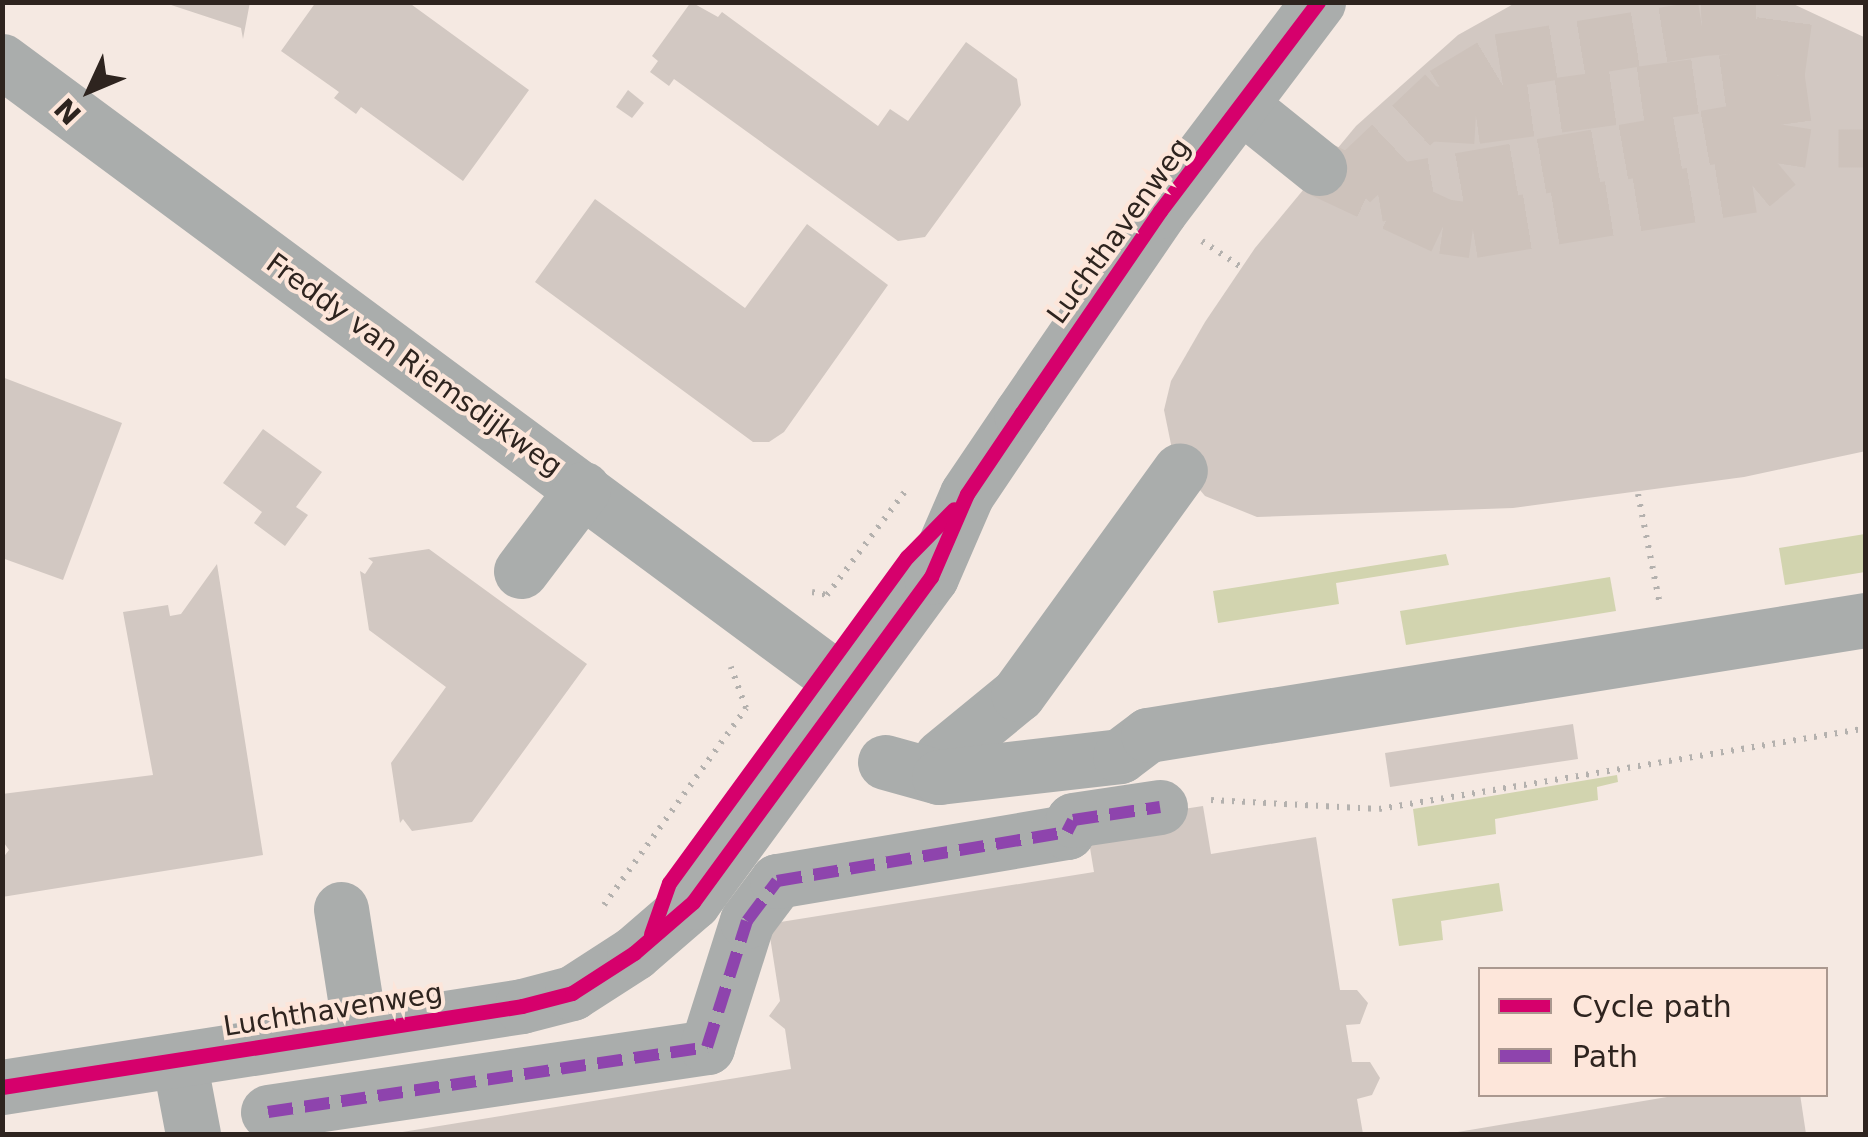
<!DOCTYPE html>
<html>
<head>
<meta charset="utf-8">
<style>
  body { margin:0 }
  #map { position:relative; width:1868px; height:1137px; overflow:hidden; background:#f5e9e2; font-family:"DejaVu Sans",sans-serif }
  div>[style] { position:absolute }
  .green>* { inset:0; background:#d2d4af }
  .building>* { inset:0; background:#d2c8c2 }
  .minor-tunnel>* { height:55px; margin-top:-27.5px; transform-origin:0; background:repeating-linear-gradient(90deg,#cdc2bb 0 55px,transparent 0 83px) }
  .path>* { height:6px; margin-top:-3px; transform-origin:0; background:repeating-linear-gradient(90deg,#b4b1ae 0 2.5px,transparent 0 10.5px) }
  .minor>* { height:55px; margin:-27.5px; padding:0 27.5px; transform-origin:27.5px; border-radius:27.5px; background:#aaadac }
  .quiet>* { height:12px; margin-top:-6px; transform-origin:0; background:repeating-linear-gradient(90deg,#8e44ad 0 25px,transparent 0 37px) }
  .cycleway>* { height:15px; margin:-7.5px; padding:0 7.5px; transform-origin:7.5px; border-radius:7.5px; background:#d6006c }
  span { translate:-50% -50%; white-space:nowrap; text-align:center; line-height:1.15; -webkit-text-stroke:8px #fde6da; paint-order:stroke }
  .street-label { font-size:28px; color:#2e241f }
  .frame { position:absolute; inset:0; border:5px solid #2e241f; pointer-events:none }
  .legend { position:absolute; left:1478px; top:967px; width:350px; height:130px; box-sizing:border-box; background:#fde6da; border:2px solid #aa988f; margin:0; padding:12px 18px; list-style:none; font-size:30px; color:#2e241f }
  .legend li { display:flex; align-items:center; gap:20px; height:50px }
  .legend b { width:50px; border:2px solid #aa988f }
  .north { position:absolute; left:40px; top:40px; width:100px; height:100px; -webkit-text-stroke:8px #fde6da; paint-order:stroke; rotate:226deg; font-size:28px; font-weight:700; line-height:40px; text-align:center; color:#2e241f }
  .north::after { content:''; display:block; margin:auto; width:35px; height:45px; background:#2e241f; clip-path:polygon(50% 0,100% 100%,50% 72%,0 100%) }
</style>
</head>
<body>
<div id="map">
  <div class="green">
    <div style="clip-path:polygon(1865px 534px,1865px 572px,1785px 585px,1779px 548px)"></div>
    <div style="clip-path:polygon(1446px 554px,1449px 565px,1336px 583px,1339px 604px,1218px 623px,1213px 591px)"></div>
    <div style="clip-path:polygon(1610px 577px,1616px 611px,1406px 645px,1400px 611px)"></div>
    <div style="clip-path:polygon(1617px 775px,1618px 782px,1597px 787px,1598px 800px,1495px 819px,1496px 834px,1418px 846px,1413px 809px)"></div>
    <div style="clip-path:polygon(1499px 883px,1503px 911px,1441px 921px,1443px 940px,1399px 946px,1392px 899px)"></div>
  </div>
  <div class="building">
    <div style="clip-path:polygon(162px 2px,250px 2px,243px 39px,241px 28px)"></div>
    <div style="clip-path:polygon(316px 2px,408px 2px,529px 90px,463px 181px,361px 107px,356px 114px,334px 98px,339px 92px,281px 51px)"></div>
    <div style="clip-path:polygon(691px 2px,718px 17px,722px 12px,878px 126px,890px 109px,908px 121px,966px 42px,1017px 79px,1021px 105px,925px 237px,898px 241px,674px 79px,669px 86px,650px 72px,658px 61px,652px 56px)"></div>
    <div style="clip-path:polygon(1517px 2px,1789px 2px,1866px 38px,1866px 451px,1744px 477px,1513px 508px,1257px 517px,1205px 496px,1174px 459px,1164px 410px,1171px 381px,1205px 322px,1255px 248px,1356px 126px,1458px 35px)"></div>
    <div style="clip-path:polygon(628px 90px,644px 103px,632px 118px,616px 107px)"></div>
    <div style="clip-path:polygon(595px 199px,745px 308px,807px 224px,888px 285px,784px 432px,769px 442px,753px 442px,535px 282px)"></div>
    <div style="clip-path:polygon(2px 377px,122px 423px,63px 580px,2px 558px)"></div>
    <div style="clip-path:polygon(263px 429px,322px 472px,296px 507px,308px 515px,285px 546px,254px 523px,262px 512px,223px 483px)"></div>
    <div style="clip-path:polygon(429px 549px,587px 664px,472px 822px,412px 831px,403px 819px,400px 823px,391px 763px,446px 687px,369px 630px,360px 571px,365px 574px,373px 562px,368px 558px)"></div>
    <div style="clip-path:polygon(217px 564px,263px 855px,2px 897px,2px 859px,9px 850px,2px 840px,2px 794px,153px 775px,123px 612px,168px 605px,170px 616px,181px 614px)"></div>
    <div style="clip-path:polygon(1573px 724px,1578px 759px,1390px 787px,1385px 753px)"></div>
    <div style="clip-path:polygon(1203px 806px,1211px 854px,1316px 837px,1340px 990px,1357px 990px,1368px 1003px,1360px 1024px,1346px 1025px,1352px 1062px,1370px 1062px,1380px 1078px,1372px 1095px,1357px 1099px,1363px 1134px,390px 1134px,791px 1069px,785px 1029px,769px 1016px,780px 1001px,768px 924px,1094px 872px,1086px 824px)"></div>
    <div style="clip-path:polygon(1685px 1094px,1800px 1094px,1806px 1134px,1446px 1134px)"></div>
  </div>
  <div class="minor-tunnel">
    <div style="left:1426px;top:113px;width:50px;rotate:3.4deg"></div>
    <div style="left:1476px;top:116px;width:304px;rotate:-7.8deg"></div>
    <div style="left:1866px;top:129px;width:38px;rotate:90deg"></div>
    <div style="left:1319px;top:168px;width:137px;rotate:25.1deg"></div>
    <div style="left:1443px;top:226px;width:30px;rotate:8deg"></div>
    <div style="left:1473px;top:230px;width:283px;rotate:-9.2deg"></div>
    <div style="left:1752px;top:185px;width:34px;rotate:-40deg"></div>
    <div style="left:1778px;top:163px;width:39px;rotate:-81deg"></div>
    <div style="left:1784px;top:124px;width:49px;rotate:-98.1deg"></div>
    <div style="left:1777px;top:75px;width:74px;rotate:-82.2deg"></div>
    <div style="left:1351px;top:182px;width:128px;rotate:-43.4deg"></div>
    <div style="left:1444px;top:94px;width:64px;rotate:-31deg"></div>
    <div style="left:1499px;top:61px;width:206px;rotate:-9.2deg"></div>
    <div style="left:1702px;top:28px;width:78px;rotate:-3.7deg"></div>
    <div style="left:1378px;top:194px;width:412px;rotate:-9.8deg"></div>
  </div>
  <div class="path">
    <div style="left:1202px;top:241px;width:47px;rotate:33.7deg"></div>
    <div style="left:1638px;top:494px;width:108px;rotate:78.8deg"></div>
    <div style="left:812px;top:592px;width:15px;rotate:11deg"></div>
    <div style="left:827px;top:595px;width:133px;rotate:-53deg"></div>
    <div style="left:1211px;top:800px;width:168px;rotate:3.1deg"></div>
    <div style="left:1379px;top:809px;width:494px;rotate:-9.4deg"></div>
    <div style="left:604px;top:905px;width:243px;rotate:-54.2deg"></div>
    <div style="left:746px;top:708px;width:44px;rotate:-110.1deg"></div>
  </div>
  <div class="minor">
    <div style="left:2px;top:61px;width:1022px;rotate:36.49deg"></div>
    <div style="left:1242px;top:106px;width:99px;rotate:38.8deg"></div>
    <div style="left:521px;top:571px;width:103px;rotate:-52.9deg"></div>
    <div style="left:941px;top:757px;width:99px;rotate:-39.3deg"></div>
    <div style="left:1018px;top:694px;width:276px;rotate:-54.1deg"></div>
    <div style="left:885px;top:762px;width:56px;rotate:15.5deg"></div>
    <div style="left:939px;top:777px;width:182px;rotate:-6.6deg"></div>
    <div style="left:1120px;top:756px;width:35px;rotate:-37deg"></div>
    <div style="left:1148px;top:735px;width:727px;rotate:-9.1deg"></div>
    <div style="left:341px;top:909px;width:123px;rotate:81.1deg"></div>
    <div style="left:179px;top:1060px;width:75px;rotate:79.3deg"></div>
    <div style="left:2px;top:1087px;width:526px;rotate:-8.85deg"></div>
    <div style="left:522px;top:1006px;width:52px;rotate:-14.6deg"></div>
    <div style="left:572px;top:993px;width:74px;rotate:-32.8deg"></div>
    <div style="left:634px;top:953px;width:78px;rotate:-40.8deg"></div>
    <div style="left:693px;top:902px;width:403px;rotate:-53.8deg"></div>
    <div style="left:931px;top:577px;width:90px;rotate:-66.6deg"></div>
    <div style="left:967px;top:494px;width:97px;rotate:-56deg"></div>
    <div style="left:1021px;top:414px;width:246px;rotate:-55.6deg"></div>
    <div style="left:1160px;top:211px;width:262px;rotate:-52.9deg"></div>
    <div style="left:268px;top:1112px;width:444px;rotate:-8.4deg"></div>
    <div style="left:707px;top:1047px;width:132px;rotate:-72.4deg"></div>
    <div style="left:747px;top:921px;width:50px;rotate:-53.1deg"></div>
    <div style="left:777px;top:881px;width:294px;rotate:-9.6deg"></div>
    <div style="left:1067px;top:832px;width:13px;rotate:-63deg"></div>
    <div style="left:1073px;top:820px;width:88px;rotate:-8.5deg"></div>
  </div>
  <div class="quiet">
    <div style="left:268px;top:1112px;width:444px;rotate:-8.4deg"></div>
    <div style="left:707px;top:1047px;width:132px;rotate:-72.4deg"></div>
    <div style="left:747px;top:921px;width:50px;rotate:-53.1deg"></div>
    <div style="left:777px;top:881px;width:294px;rotate:-9.6deg"></div>
    <div style="left:1067px;top:832px;width:13px;rotate:-63deg"></div>
    <div style="left:1073px;top:820px;width:88px;rotate:-8.5deg"></div>
  </div>
  <div class="cycleway">
    <div style="left:651px;top:934px;width:54px;rotate:-70.6deg"></div>
    <div style="left:669px;top:883px;width:404px;rotate:-53.9deg"></div>
    <div style="left:907px;top:557px;width:67px;rotate:-45.6deg"></div>
    <div style="left:2px;top:1087px;width:526px;rotate:-8.85deg"></div>
    <div style="left:522px;top:1006px;width:52px;rotate:-14.6deg"></div>
    <div style="left:572px;top:993px;width:74px;rotate:-32.8deg"></div>
    <div style="left:634px;top:953px;width:78px;rotate:-40.8deg"></div>
    <div style="left:693px;top:902px;width:403px;rotate:-53.8deg"></div>
    <div style="left:931px;top:577px;width:90px;rotate:-66.6deg"></div>
    <div style="left:967px;top:494px;width:97px;rotate:-56deg"></div>
    <div style="left:1021px;top:414px;width:246px;rotate:-55.6deg"></div>
    <div style="left:1160px;top:211px;width:262px;rotate:-52.9deg"></div>
  </div>
  <div class="street-label">
    <span style="left:1119px;top:231px;rotate:-54deg">Luchthavenweg</span>
    <span style="left:414px;top:365px;rotate:36deg">Freddy van Riemsdijkweg</span>
    <span style="left:333px;top:1010px;rotate:-9deg">Luchthavenweg</span>
  </div>
  <div class="frame"></div>
  <ul class="legend">
  <li><b style="height:12px;background:#d6006c"></b>Cycle path</li>
  <li><b style="height:12px;background:#8e44ad"></b>Path</li>
  </ul>
  <div class="north">N</div>
</div>
</body>
</html>
